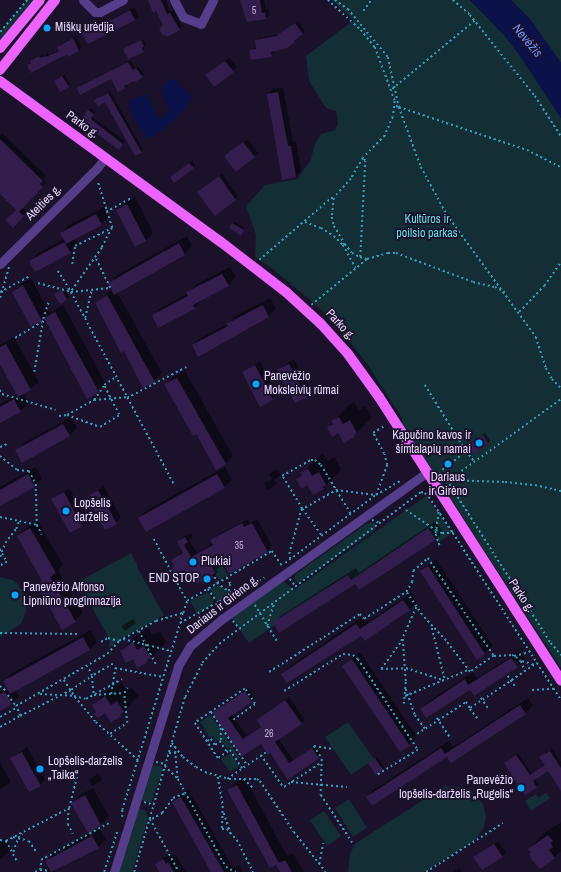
<!DOCTYPE html>
<html>
<head>
<meta charset="utf-8">
<style>
  body { margin:0 }
  #map { position:relative; width:561px; height:872px; overflow:hidden; background:#1c112b; font-family:"Archivo Narrow",sans-serif }
  div>[style] { position:absolute }
  .green>* { inset:0; background:#142e35 }
  .water>* { inset:0; background:#0b124a }
  .shadow>* { inset:0; background:#0007 }
  .building>* { inset:0; background:#331d4c }
  .path>* { height:1.5px; margin-top:-0.75px; transform-origin:0; background:repeating-linear-gradient(90deg,#32a0bd 0 2px,transparent 0 5px) }
  .minor>* { height:9px; margin:-4.5px; padding:0 4.5px; transform-origin:4.5px; border-radius:4.5px; background:#543d89 }
  .major>* { height:10px; margin:-5px; padding:0 5px; transform-origin:5px; border-radius:5px; background:#ed63fe }
  .dots>* { width:11px; height:11px; translate:-50% -50%; box-sizing:border-box; border:2px solid #1c112b; border-radius:50% }
  span { translate:-50% -50%; white-space:nowrap; text-align:center; line-height:1.15; -webkit-text-stroke:3.5px #1c112b; paint-order:stroke }
  .number-label { font-size:10px; color:#bcacd2 }
  .number-label span { -webkit-text-stroke-width:0 }
  .poi-label { font-size:12px; color:#e9dbff }
  .left { translate:0 -50%; text-align:left }
  .right { translate:-100% -50%; text-align:right }
  .street-label { font-size:12px; color:#e9dbff }
  .park-label { font-size:12px; color:#66dfe0 }
  .water-label { font-size:13px; color:#6a93fe; font-style:italic }
</style>
</head>
<body>
<div id="map">
  <div class="green">
    <div style="clip-path:polygon(27px 0,34px 0,0 41px,0 32px)"></div>
    <div style="clip-path:polygon(332px 0,470px 0,504px 35px,518px 53px,561px 118px,561px 668px,402px 424px,402px 418px,367px 364px,344px 334px,317px 306px,269px 266px,255px 257px,256px 235px,246px 206px,265px 185px,297px 179px,311px 160px,314px 146px,321px 134px,335px 130px,338px 124px,336px 111px,326px 108px,309px 81px,306px 56px,354px 20px)"></div>
    <div style="clip-path:polygon(511px 0,561px 0,561px 63px,530px 19px)"></div>
    <div style="clip-path:polygon(426px 496px,452px 533px,438px 543px,428px 528px,351px 580px,348px 575px,249px 643px,231px 617px,283px 581px,294px 590px)"></div>
    <div style="clip-path:polygon(373px 522px,375px 524px,375px 530px,299px 583px,296px 582px,294px 579px,296px 574px,366px 524px)"></div>
    <div style="clip-path:polygon(131px 553px,138px 566px,137px 567px,164px 615px,116px 642px,109px 648px,110px 640px,78px 582px)"></div>
    <div style="clip-path:polygon(219px 560px,228px 575px,219px 580px,210px 565px)"></div>
    <div style="clip-path:polygon(0 577px,13px 580px,18px 584px,26px 598px,26px 611px,21px 624px,0 637px)"></div>
    <div style="clip-path:polygon(218px 585px,228px 591px,227px 596px,218px 602px,210px 589px)"></div>
    <div style="clip-path:polygon(208px 592px,215px 604px,197px 614px,190px 601px)"></div>
    <div style="clip-path:polygon(211px 715px,240px 758px,238px 759px,230px 748px,227px 749px,220px 739px,216px 742px,212px 736px,210px 738px,200px 722px)"></div>
    <div style="clip-path:polygon(348px 722px,374px 759px,351px 775px,325px 737px)"></div>
    <div style="clip-path:polygon(231px 753px,239px 766px,230px 772px,221px 759px)"></div>
    <div style="clip-path:polygon(154px 765px,161px 766px,163px 769px,151px 803px,140px 799px,150px 771px)"></div>
    <div style="clip-path:polygon(445px 786px,464px 787px,470px 790px,483px 804px,486px 817px,485px 823px,483px 829px,475px 840px,424px 872px,348px 872px,350px 853px,356px 843px)"></div>
    <div style="clip-path:polygon(546px 793px,550px 798px,531px 811px,525px 801px,536px 794px,539px 798px)"></div>
    <div style="clip-path:polygon(349px 799px,367px 828px,353px 837px,335px 808px)"></div>
    <div style="clip-path:polygon(137px 808px,146px 811px,148px 819px,132px 872px,119px 872px)"></div>
    <div style="clip-path:polygon(324px 811px,341px 836px,327px 846px,310px 820px)"></div>
  </div>
  <div class="water">
    <div style="clip-path:polygon(470px 0,511px 0,530px 19px,561px 63px,561px 118px,518px 53px,504px 35px)"></div>
    <div style="clip-path:polygon(170px 80px,174px 79px,187px 91px,191px 96px,191px 101px,175px 119px,155px 135px,149px 138px,146px 137px,137px 124px,129px 108px,129px 103px,131px 100px,147px 94px,156px 115px,158px 118px,163px 118px,169px 110px,163px 97px,162px 89px,163px 85px)"></div>
  </div>
  <div class="shadow">
    <div style="clip-path:polygon(149px 0,166px 0,170px 12px,174px 10px,182px 26px,179px 29px,164px 25px)"></div>
    <div style="clip-path:polygon(242px 0,264px 0,266px 10px,268px 9px,270px 15px,266px 18px)"></div>
    <div style="clip-path:polygon(134px 7px,139px 16px,135px 19px,88px 42px,84px 34px,95px 24px,106px 18px,107px 21px)"></div>
    <div style="clip-path:polygon(298px 21px,305px 31px,287px 48px,274px 50px,274px 53px,271px 56px,250px 51px,257px 47px,256px 41px,259px 38px,280px 34px)"></div>
    <div style="clip-path:polygon(76px 36px,82px 47px,79px 50px,69px 55px,68px 54px,28px 65px,34px 58px,43px 54px,44px 56px,48px 53px,49px 55px,59px 50px,58px 47px,61px 44px)"></div>
    <div style="clip-path:polygon(143px 39px,146px 44px,143px 51px,125px 49px)"></div>
    <div style="clip-path:polygon(229px 58px,237px 67px,233px 71px,210px 72px)"></div>
    <div style="clip-path:polygon(131px 60px,135px 69px,138px 67px,144px 74px,126px 83px,127px 85px,125px 88px,111px 77px,78px 88px)"></div>
    <div style="clip-path:polygon(65px 75px,70px 84px,68px 86px,57px 79px)"></div>
    <div style="clip-path:polygon(283px 88px,293px 142px,296px 141px,301px 171px,296px 176px,282px 178px,268px 94px,273px 89px)"></div>
    <div style="clip-path:polygon(110px 91px,143px 150px,141px 152px,106px 101px,95px 100px)"></div>
    <div style="clip-path:polygon(91px 108px,96px 112px,92px 117px,125px 141px,121px 146px,81px 121px)"></div>
    <div style="clip-path:polygon(2px 133px,46px 176px,43px 179px,46px 183px,22px 207px,27px 212px,13px 226px,17px 210px,0 193px,0 135px)"></div>
    <div style="clip-path:polygon(248px 139px,258px 153px,254px 156px,229px 153px)"></div>
    <div style="clip-path:polygon(192px 161px,195px 165px,193px 168px,173px 175px)"></div>
    <div style="clip-path:polygon(222px 174px,238px 196px,235px 199px,201px 189px)"></div>
    <div style="clip-path:polygon(135px 197px,153px 232px,146px 240px,135px 245px,117px 210px,125px 202px)"></div>
    <div style="clip-path:polygon(104px 207px,109px 217px,101px 224px,74px 238px,78px 244px,70px 252px,30px 261px,38px 253px,64px 239px,61px 233px,69px 225px)"></div>
    <div style="clip-path:polygon(235px 222px,245px 228px,243px 232px,233px 224px)"></div>
    <div style="clip-path:polygon(187px 236px,192px 246px,184px 254px,117px 292px,162px 373px,154px 381px,125px 350px,97px 303px,112px 289px,109px 283px,117px 275px)"></div>
    <div style="clip-path:polygon(230px 267px,236px 277px,228px 285px,202px 300px,194px 308px,153px 315px,161px 308px,188px 293px,195px 285px)"></div>
    <div style="clip-path:polygon(31px 278px,50px 313px,63px 305px,106px 384px,98px 391px,87px 397px,44px 317px,31px 325px,13px 292px,21px 284px)"></div>
    <div style="clip-path:polygon(64px 289px,69px 297px,67px 299px,55px 294px)"></div>
    <div style="clip-path:polygon(270px 298px,276px 309px,268px 316px,198px 356px,193px 345px,201px 338px,229px 323px,235px 316px)"></div>
    <div style="clip-path:polygon(14px 337px,39px 382px,23px 394px,29px 403px,21px 411px,0 422px,0 404px,18px 394px,0 362px,0 345px)"></div>
    <div style="clip-path:polygon(294px 359px,311px 391px,306px 396px,278px 370px)"></div>
    <div style="clip-path:polygon(260px 361px,277px 394px,272px 399px,243px 372px)"></div>
    <div style="clip-path:polygon(185px 371px,233px 456px,226px 463px,196px 433px,166px 385px,173px 377px)"></div>
    <div style="clip-path:polygon(354px 402px,359px 410px,365px 406px,372px 417px,354px 436px,328px 427px,348px 406px)"></div>
    <div style="clip-path:polygon(71px 417px,77px 428px,69px 436px,17px 450px,24px 443px)"></div>
    <div style="clip-path:polygon(485px 433px,490px 441px,488px 443px,471px 443px)"></div>
    <div style="clip-path:polygon(323px 454px,328px 461px,334px 457px,341px 469px,324px 488px,314px 494px,308px 484px,297px 479px,317px 458px)"></div>
    <div style="clip-path:polygon(36px 467px,42px 479px,34px 486px,0 505px,0 487px)"></div>
    <div style="clip-path:polygon(225px 467px,232px 480px,224px 488px,139px 518px,147px 510px)"></div>
    <div style="clip-path:polygon(277px 469px,281px 475px,274px 480px,277px 484px,268px 490px,264px 483px,272px 479px,269px 474px)"></div>
    <div style="clip-path:polygon(104px 486px,121px 518px,116px 523px,88px 497px)"></div>
    <div style="clip-path:polygon(69px 488px,86px 520px,81px 526px,53px 499px)"></div>
    <div style="clip-path:polygon(248px 519px,250px 523px,257px 519px,272px 546px,267px 552px,221px 557px,215px 560px,219px 567px,217px 570px,218px 572px,213px 577px,175px 565px,172px 560px,183px 552px,178px 543px,183px 537px,191px 533px,193px 537px,189px 540px,197px 553px,213px 543px,212px 541px,217px 535px)"></div>
    <div style="clip-path:polygon(38px 521px,63px 565px,58px 570px,83px 613px,75px 621px,38px 584px,43px 580px,18px 536px,26px 528px)"></div>
    <div style="clip-path:polygon(436px 521px,443px 532px,436px 539px,359px 589px,356px 583px,274px 623px,282px 615px,356px 568px,359px 573px)"></div>
    <div style="clip-path:polygon(436px 559px,493px 646px,477px 658px,421px 571px)"></div>
    <div style="clip-path:polygon(411px 593px,417px 602px,410px 609px,365px 639px,362px 634px,282px 674px,290px 666px,364px 616px,368px 622px)"></div>
    <div style="clip-path:polygon(133px 619px,136px 623px,125px 631px,122px 626px)"></div>
    <div style="clip-path:polygon(149px 628px,152px 635px,160px 631px,166px 642px,148px 661px,138px 666px,133px 658px,121px 651px,136px 636px)"></div>
    <div style="clip-path:polygon(91px 630px,97px 642px,90px 649px,15px 690px,19px 696px,11px 704px,0 710px,0 692px,8px 687px,4px 681px,12px 673px)"></div>
    <div style="clip-path:polygon(520px 651px,525px 659px,517px 666px,421px 709px,429px 701px,473px 672px,477px 678px)"></div>
    <div style="clip-path:polygon(360px 652px,417px 737px,400px 751px,343px 666px)"></div>
    <div style="clip-path:polygon(121px 681px,127px 691px,132px 687px,138px 696px,121px 715px,112px 722px,105px 712px,93px 705px,108px 690px)"></div>
    <div style="clip-path:polygon(249px 688px,255px 698px,232px 715px,247px 736px,262px 726px,258px 720px,264px 714px,289px 697px,305px 720px,279px 739px,293px 760px,316px 745px,322px 754px,288px 778px,261px 742px,242px 755px,213px 713px)"></div>
    <div style="clip-path:polygon(528px 698px,533px 706px,525px 713px,367px 797px,375px 789px,449px 741px,453px 747px)"></div>
    <div style="clip-path:polygon(27px 747px,45px 780px,40px 785px,12px 758px)"></div>
    <div style="clip-path:polygon(552px 749px,561px 762px,561px 788px,548px 770px,535px 779px,539px 784px,526px 794px,508px 761px,519px 754px,532px 774px,545px 765px,543px 755px)"></div>
    <div style="clip-path:polygon(378px 757px,384px 767px,382px 769px,371px 761px)"></div>
    <div style="clip-path:polygon(0 762px,11px 782px,0 790px)"></div>
    <div style="clip-path:polygon(98px 773px,102px 780px,92px 786px,89px 780px)"></div>
    <div style="clip-path:polygon(245px 778px,287px 856px,293px 853px,304px 872px,281px 872px,277px 865px,280px 862px,271px 866px,229px 790px,236px 782px)"></div>
    <div style="clip-path:polygon(93px 788px,109px 816px,101px 824px,88px 831px,73px 803px,80px 795px)"></div>
    <div style="clip-path:polygon(189px 790px,233px 868px,239px 865px,243px 872px,212px 872px,173px 802px,181px 795px)"></div>
    <div style="clip-path:polygon(561px 822px,561px 851px,554px 858px,532px 853px,529px 849px,544px 833px)"></div>
    <div style="clip-path:polygon(100px 829px,106px 840px,98px 847px,55px 870px,56px 872px,43px 872px,50px 868px,47px 861px,54px 853px)"></div>
    <div style="clip-path:polygon(5px 838px,12px 850px,0 860px,0 841px)"></div>
    <div style="clip-path:polygon(498px 841px,506px 853px,502px 857px,475px 857px)"></div>
    <div style="clip-path:polygon(171px 852px,174px 857px,176px 855px,186px 872px,159px 872px,156px 864px)"></div>
    <div style="clip-path:polygon(459px 868px,462px 872px,453px 872px)"></div>
  </div>
  <div class="building">
    <div style="clip-path:polygon(148px 0,161px 0,167px 14px,170px 13px,180px 30px,167px 37px,166px 35px,163px 36px,159px 29px,163px 25px,156px 11px,153px 13px)"></div>
    <div style="clip-path:polygon(240px 0,260px 0,262px 13px,265px 12px,266px 19px,247px 22px)"></div>
    <div style="clip-path:polygon(130px 10px,135px 20px,88px 44px,82px 34px,91px 29px,90px 28px,102px 21px,103px 24px)"></div>
    <div style="clip-path:polygon(295px 23px,303px 34px,294px 41px,295px 42px,287px 48px,271px 52px,272px 57px,251px 60px,249px 50px,256px 49px,255px 40px,276px 36px)"></div>
    <div style="clip-path:polygon(73px 38px,79px 51px,68px 57px,67px 55px,57px 59px,31px 73px,27px 65px,31px 63px,30px 61px,39px 56px,40px 58px,45px 56px,46px 57px,59px 51px,57px 47px)"></div>
    <div style="clip-path:polygon(141px 40px,144px 46px,142px 48px,144px 52px,128px 59px,123px 49px)"></div>
    <div style="clip-path:polygon(225px 61px,234px 72px,214px 87px,205px 75px)"></div>
    <div style="clip-path:polygon(128px 62px,133px 70px,136px 68px,143px 77px,135px 82px,134px 81px,124px 86px,126px 88px,118px 92px,111px 79px,80px 95px,77px 88px)"></div>
    <div style="clip-path:polygon(62px 76px,69px 87px,60px 92px,54px 81px)"></div>
    <div style="clip-path:polygon(278px 92px,288px 146px,291px 146px,296px 177px,282px 180px,267px 94px)"></div>
    <div style="clip-path:polygon(108px 93px,142px 153px,135px 156px,105px 102px,98px 107px,94px 100px)"></div>
    <div style="clip-path:polygon(88px 110px,94px 114px,91px 119px,123px 144px,119px 150px,80px 121px)"></div>
    <div style="clip-path:polygon(0 139px,43px 181px,40px 184px,43px 187px,19px 212px,24px 216px,13px 228px,5px 220px,16px 210px,0 194px)"></div>
    <div style="clip-path:polygon(243px 142px,255px 157px,236px 172px,224px 156px)"></div>
    <div style="clip-path:polygon(189px 163px,194px 168px,174px 183px,170px 177px)"></div>
    <div style="clip-path:polygon(219px 176px,236px 200px,215px 216px,197px 192px)"></div>
    <div style="clip-path:polygon(127px 204px,146px 241px,135px 247px,116px 210px)"></div>
    <div style="clip-path:polygon(96px 214px,102px 225px,66px 244px,60px 233px)"></div>
    <div style="clip-path:polygon(232px 223px,244px 230px,241px 236px,229px 228px)"></div>
    <div style="clip-path:polygon(64px 242px,71px 253px,35px 272px,29px 261px)"></div>
    <div style="clip-path:polygon(179px 243px,185px 255px,114px 295px,108px 283px)"></div>
    <div style="clip-path:polygon(222px 274px,229px 286px,193px 305px,195px 309px,158px 328px,152px 315px,188px 296px,186px 292px)"></div>
    <div style="clip-path:polygon(23px 285px,42px 321px,31px 327px,12px 292px)"></div>
    <div style="clip-path:polygon(62px 290px,67px 300px,60px 304px,54px 294px)"></div>
    <div style="clip-path:polygon(107px 295px,155px 382px,143px 388px,124px 351px,121px 353px,95px 303px)"></div>
    <div style="clip-path:polygon(263px 305px,269px 317px,198px 357px,192px 345px,228px 326px,226px 324px)"></div>
    <div style="clip-path:polygon(55px 312px,99px 392px,87px 399px,44px 318px)"></div>
    <div style="clip-path:polygon(6px 344px,31px 390px,18px 397px,0 364px,0 347px)"></div>
    <div style="clip-path:polygon(289px 364px,307px 397px,295px 403px,277px 370px)"></div>
    <div style="clip-path:polygon(255px 365px,273px 400px,260px 407px,242px 372px)"></div>
    <div style="clip-path:polygon(177px 378px,226px 464px,216px 470px,196px 434px,193px 436px,164px 384px)"></div>
    <div style="clip-path:polygon(14px 399px,21px 412px,0 423px,0 407px)"></div>
    <div style="clip-path:polygon(339px 417px,343px 424px,350px 420px,357px 433px,354px 435px,355px 437px,344px 443px,338px 433px,332px 437px,327px 427px,333px 424px,331px 421px)"></div>
    <div style="clip-path:polygon(63px 424px,70px 436px,22px 463px,15px 450px)"></div>
    <div style="clip-path:polygon(483px 435px,489px 444px,474px 454px,468px 445px)"></div>
    <div style="clip-path:polygon(308px 469px,312px 476px,319px 472px,326px 485px,323px 487px,324px 489px,313px 495px,307px 485px,301px 489px,296px 479px,302px 475px,300px 473px)"></div>
    <div style="clip-path:polygon(28px 474px,35px 487px,0 506px,0 490px)"></div>
    <div style="clip-path:polygon(217px 474px,225px 488px,146px 532px,138px 518px)"></div>
    <div style="clip-path:polygon(98px 490px,117px 524px,105px 530px,87px 497px)"></div>
    <div style="clip-path:polygon(64px 492px,82px 526px,70px 533px,51px 499px)"></div>
    <div style="clip-path:polygon(242px 523px,244px 527px,252px 523px,268px 552px,229px 574px,220px 558px,210px 564px,215px 573px,212px 575px,214px 578px,203px 584px,201px 581px,195px 584px,191px 578px,187px 578px,185px 570px,175px 573px,172px 567px,174px 566px,171px 560px,183px 553px,177px 542px,185px 537px,188px 542px,184px 545px,191px 557px,213px 545px,210px 540px)"></div>
    <div style="clip-path:polygon(30px 528px,56px 573px,50px 577px,76px 622px,62px 630px,37px 584px,42px 581px,17px 536px)"></div>
    <div style="clip-path:polygon(428px 528px,436px 540px,359px 590px,355px 584px,279px 633px,273px 622px,348px 575px,351px 580px)"></div>
    <div style="clip-path:polygon(428px 566px,485px 654px,477px 660px,420px 571px)"></div>
    <div style="clip-path:polygon(403px 600px,410px 610px,365px 641px,361px 636px,287px 683px,281px 674px,356px 624px,360px 629px)"></div>
    <div style="clip-path:polygon(83px 637px,90px 650px,10px 694px,3px 681px)"></div>
    <div style="clip-path:polygon(133px 642px,137px 650px,144px 646px,151px 658px,147px 660px,148px 662px,137px 668px,133px 659px,126px 663px,120px 651px)"></div>
    <div style="clip-path:polygon(511px 658px,518px 667px,474px 696px,470px 690px,426px 718px,420px 709px,465px 679px,468px 685px)"></div>
    <div style="clip-path:polygon(352px 659px,410px 746px,400px 752px,342px 666px)"></div>
    <div style="clip-path:polygon(245px 691px,252px 702px,228px 718px,243px 739px,261px 727px,257px 720px,259px 718px,285px 700px,302px 724px,275px 742px,289px 763px,312px 748px,319px 758px,288px 780px,270px 753px,268px 755px,261px 744px,241px 757px,212px 713px)"></div>
    <div style="clip-path:polygon(5px 692px,12px 704px,0 711px,0 694px)"></div>
    <div style="clip-path:polygon(105px 696px,111px 705px,117px 701px,124px 712px,120px 715px,121px 716px,111px 723px,105px 713px,98px 718px,94px 714px,96px 712px,92px 705px)"></div>
    <div style="clip-path:polygon(520px 705px,526px 714px,451px 763px,446px 756px,447px 757px,372px 806px,366px 797px,441px 748px,445px 754px)"></div>
    <div style="clip-path:polygon(550px 751px,561px 768px,561px 791px,548px 771px,533px 781px,537px 788px,525px 795px,504px 763px,516px 755px,530px 775px,545px 765px,539px 757px)"></div>
    <div style="clip-path:polygon(22px 752px,41px 786px,29px 792px,10px 758px)"></div>
    <div style="clip-path:polygon(375px 758px,383px 770px,376px 775px,368px 763px)"></div>
    <div style="clip-path:polygon(237px 785px,279px 863px,285px 860px,292px 872px,280px 872px,276px 865px,279px 863px,270px 868px,227px 790px)"></div>
    <div style="clip-path:polygon(85px 795px,101px 825px,88px 833px,71px 803px)"></div>
    <div style="clip-path:polygon(181px 797px,224px 872px,211px 872px,172px 802px)"></div>
    <div style="clip-path:polygon(548px 835px,553px 841px,551px 843px,553px 847px,549px 850px,555px 858px,540px 869px,532px 860px,529px 854px,531px 853px,528px 849px)"></div>
    <div style="clip-path:polygon(92px 836px,99px 848px,51px 872px,45px 861px)"></div>
    <div style="clip-path:polygon(494px 844px,503px 857px,482px 870px,473px 857px)"></div>
    <div style="clip-path:polygon(163px 859px,166px 864px,168px 862px,174px 872px,159px 872px,155px 864px)"></div>
  </div>
  <div class="path">
    <div style="left:328px;top:0;width:45px;rotate:42.3deg"></div>
    <div style="left:361px;top:30px;width:22px;rotate:51deg"></div>
    <div style="left:375px;top:47px;width:58px;rotate:69.7deg"></div>
    <div style="left:395px;top:101px;width:16px;rotate:97deg"></div>
    <div style="left:393px;top:117px;width:21px;rotate:113deg"></div>
    <div style="left:385px;top:136px;width:31px;rotate:135deg"></div>
    <div style="left:363px;top:158px;width:24px;rotate:120deg"></div>
    <div style="left:351px;top:179px;width:25px;rotate:132deg"></div>
    <div style="left:334px;top:198px;width:19px;rotate:96deg"></div>
    <div style="left:332px;top:217px;width:9px;rotate:77deg"></div>
    <div style="left:334px;top:226px;width:21px;rotate:59deg"></div>
    <div style="left:345px;top:244px;width:11px;rotate:52deg"></div>
    <div style="left:352px;top:253px;width:9px;rotate:27deg"></div>
    <div style="left:360px;top:257px;width:7px;rotate:16deg"></div>
    <div style="left:367px;top:259px;width:22px;rotate:-16deg"></div>
    <div style="left:388px;top:253px;width:8px"></div>
    <div style="left:396px;top:253px;width:82px;rotate:20.6deg"></div>
    <div style="left:473px;top:282px;width:23px;rotate:13deg"></div>
    <div style="left:495px;top:287px;width:11px;rotate:27deg"></div>
    <div style="left:335px;top:0;width:16px;rotate:35deg"></div>
    <div style="left:348px;top:9px;width:62px;rotate:50.2deg"></div>
    <div style="left:388px;top:57px;width:51px;rotate:77.6deg"></div>
    <div style="left:399px;top:107px;width:135px;rotate:18.6deg"></div>
    <div style="left:527px;top:150px;width:38px;rotate:27deg"></div>
    <div style="left:453px;top:0;width:23px;rotate:41deg"></div>
    <div style="left:470px;top:15px;width:104px;rotate:51.3deg"></div>
    <div style="left:535px;top:96px;width:48px;rotate:57deg"></div>
    <div style="left:363px;top:11px;width:14px;rotate:-54deg"></div>
    <div style="left:0;top:32px;width:42px;rotate:-49.8deg"></div>
    <div style="left:392px;top:89px;width:108px;rotate:-39.7deg"></div>
    <div style="left:396px;top:106px;width:3px;rotate:18deg"></div>
    <div style="left:399px;top:107px;width:64px;rotate:69.9deg"></div>
    <div style="left:421px;top:167px;width:55px;rotate:61.6deg"></div>
    <div style="left:447px;top:215px;width:151px;rotate:53.9deg"></div>
    <div style="left:536px;top:337px;width:33px;rotate:72deg"></div>
    <div style="left:546px;top:368px;width:13px;rotate:61deg"></div>
    <div style="left:552px;top:379px;width:13px;rotate:45deg"></div>
    <div style="left:106px;top:212px;width:29px;rotate:-29deg"></div>
    <div style="left:305px;top:222px;width:17px;rotate:21deg"></div>
    <div style="left:321px;top:228px;width:15px;rotate:32deg"></div>
    <div style="left:334px;top:236px;width:13px;rotate:45deg"></div>
    <div style="left:343px;top:245px;width:2px;rotate:-27deg"></div>
    <div style="left:112px;top:228px;width:22px;rotate:117deg"></div>
    <div style="left:102px;top:248px;width:54px;rotate:125.2deg"></div>
    <div style="left:71px;top:292px;width:220px;rotate:61.8deg"></div>
    <div style="left:343px;top:245px;width:26px;rotate:61deg"></div>
    <div style="left:360px;top:257px;width:96px;rotate:-87deg"></div>
    <div style="left:365px;top:161px;width:4px;rotate:-124deg"></div>
    <div style="left:259px;top:260px;width:95px;rotate:-40.7deg"></div>
    <div style="left:331px;top:198px;width:3px"></div>
    <div style="left:72px;top:264px;width:18px;rotate:-81deg"></div>
    <div style="left:75px;top:246px;width:41px;rotate:-25.9deg"></div>
    <div style="left:112px;top:228px;width:50px;rotate:-107.4deg"></div>
    <div style="left:58px;top:271px;width:25px;rotate:58deg"></div>
    <div style="left:38px;top:283px;width:34px;rotate:15deg"></div>
    <div style="left:71px;top:292px;width:39px;rotate:-6deg"></div>
    <div style="left:110px;top:288px;width:34px;rotate:-116deg"></div>
    <div style="left:0;top:292px;width:32px;rotate:-28deg"></div>
    <div style="left:0;top:298px;width:32px;rotate:-74deg"></div>
    <div style="left:311px;top:305px;width:72px;rotate:-39.4deg"></div>
    <div style="left:519px;top:312px;width:36px;rotate:-46deg"></div>
    <div style="left:544px;top:286px;width:29px;rotate:-55deg"></div>
    <div style="left:85px;top:318px;width:28px;rotate:-77deg"></div>
    <div style="left:43px;top:319px;width:19px;rotate:-72deg"></div>
    <div style="left:15px;top:338px;width:31px;rotate:-31deg"></div>
    <div style="left:34px;top:372px;width:53px;rotate:-80.2deg"></div>
    <div style="left:425px;top:385px;width:78px;rotate:58.2deg"></div>
    <div style="left:0;top:390px;width:4px;rotate:63deg"></div>
    <div style="left:2px;top:394px;width:56px;rotate:16.5deg"></div>
    <div style="left:127px;top:398px;width:67px;rotate:-27.7deg"></div>
    <div style="left:94px;top:400px;width:32px;rotate:-5deg"></div>
    <div style="left:67px;top:415px;width:35px;rotate:20deg"></div>
    <div style="left:100px;top:427px;width:22px;rotate:-32deg"></div>
    <div style="left:119px;top:415px;width:34px;rotate:-117deg"></div>
    <div style="left:59px;top:416px;width:8px;rotate:-7deg"></div>
    <div style="left:67px;top:415px;width:31px;rotate:-29deg"></div>
    <div style="left:94px;top:400px;width:18px;rotate:-56deg"></div>
    <div style="left:104px;top:385px;width:14px;rotate:-34deg"></div>
    <div style="left:0;top:447px;width:8px;rotate:-23deg"></div>
    <div style="left:0;top:456px;width:22px;rotate:39deg"></div>
    <div style="left:17px;top:470px;width:12px;rotate:5deg"></div>
    <div style="left:29px;top:471px;width:15px;rotate:62deg"></div>
    <div style="left:36px;top:484px;width:41px;rotate:88.6deg"></div>
    <div style="left:439px;top:474px;width:5px;rotate:-53deg"></div>
    <div style="left:442px;top:470px;width:31px;rotate:-38deg"></div>
    <div style="left:466px;top:451px;width:13px;rotate:51deg"></div>
    <div style="left:447px;top:480px;width:193px;rotate:57.5deg"></div>
    <div style="left:551px;top:643px;width:16px;rotate:50deg"></div>
    <div style="left:447px;top:480px;width:58px;rotate:2deg"></div>
    <div style="left:505px;top:482px;width:30px;rotate:6deg"></div>
    <div style="left:535px;top:485px;width:27px;rotate:13deg"></div>
    <div style="left:445px;top:483px;width:143px;rotate:-35.9deg"></div>
    <div style="left:406px;top:510px;width:36px;rotate:34deg"></div>
    <div style="left:436px;top:530px;width:7px;rotate:27deg"></div>
    <div style="left:442px;top:533px;width:11px"></div>
    <div style="left:439px;top:512px;width:22px;rotate:98deg"></div>
    <div style="left:436px;top:534px;width:13px;rotate:72deg"></div>
    <div style="left:0;top:517px;width:38px;rotate:12deg"></div>
    <div style="left:37px;top:525px;width:11px;rotate:63deg"></div>
    <div style="left:372px;top:520px;width:9px;rotate:21deg"></div>
    <div style="left:321px;top:535px;width:32px;rotate:-126deg"></div>
    <div style="left:302px;top:509px;width:39px;rotate:-121deg"></div>
    <div style="left:282px;top:476px;width:33px;rotate:-29deg"></div>
    <div style="left:311px;top:460px;width:4px"></div>
    <div style="left:315px;top:460px;width:8px;rotate:40deg"></div>
    <div style="left:321px;top:465px;width:57px;rotate:58.5deg"></div>
    <div style="left:154px;top:539px;width:70px;rotate:62deg"></div>
    <div style="left:0;top:549px;width:15px;rotate:62deg"></div>
    <div style="left:7px;top:562px;width:8px;rotate:150deg"></div>
    <div style="left:0;top:557px;width:15px;rotate:-70deg"></div>
    <div style="left:5px;top:543px;width:18px;rotate:-52deg"></div>
    <div style="left:16px;top:529px;width:9px;rotate:-69deg"></div>
    <div style="left:290px;top:559px;width:5px;rotate:-101deg"></div>
    <div style="left:289px;top:554px;width:46px;rotate:-74.7deg"></div>
    <div style="left:301px;top:510px;width:40px;rotate:-29.7deg"></div>
    <div style="left:336px;top:490px;width:40px;rotate:7.1deg"></div>
    <div style="left:376px;top:495px;width:32px;rotate:-70deg"></div>
    <div style="left:387px;top:465px;width:11px;rotate:-105deg"></div>
    <div style="left:384px;top:454px;width:24px;rotate:-118deg"></div>
    <div style="left:373px;top:433px;width:13px;rotate:-32deg"></div>
    <div style="left:285px;top:563px;width:114px;rotate:-36.8deg"></div>
    <div style="left:376px;top:495px;width:28px;rotate:-30deg"></div>
    <div style="left:215px;top:577px;width:6px;rotate:72deg"></div>
    <div style="left:217px;top:583px;width:19px;rotate:35deg"></div>
    <div style="left:290px;top:579px;width:10px;rotate:53deg"></div>
    <div style="left:208px;top:589px;width:24px;rotate:55deg"></div>
    <div style="left:255px;top:605px;width:42px;rotate:58.6deg"></div>
    <div style="left:226px;top:606px;width:22px;rotate:-80deg"></div>
    <div style="left:230px;top:584px;width:8px;rotate:-120deg"></div>
    <div style="left:183px;top:613px;width:13px;rotate:-72deg"></div>
    <div style="left:187px;top:601px;width:99px;rotate:-30.5deg"></div>
    <div style="left:272px;top:551px;width:18px;rotate:56deg"></div>
    <div style="left:233px;top:621px;width:11px;rotate:49deg"></div>
    <div style="left:267px;top:626px;width:24px;rotate:-73deg"></div>
    <div style="left:432px;top:628px;width:54px;rotate:76deg"></div>
    <div style="left:139px;top:631px;width:39px;rotate:63deg"></div>
    <div style="left:0;top:633px;width:78px;rotate:0.7deg"></div>
    <div style="left:123px;top:639px;width:49px;rotate:14deg"></div>
    <div style="left:403px;top:639px;width:43px;rotate:86deg"></div>
    <div style="left:406px;top:682px;width:22px;rotate:95deg"></div>
    <div style="left:101px;top:642px;width:8px;rotate:-30deg"></div>
    <div style="left:108px;top:638px;width:11px;rotate:15deg"></div>
    <div style="left:494px;top:656px;width:18px;rotate:-3deg"></div>
    <div style="left:512px;top:655px;width:4px;rotate:27deg"></div>
    <div style="left:516px;top:657px;width:6px;rotate:39deg"></div>
    <div style="left:521px;top:661px;width:11px;rotate:68deg"></div>
    <div style="left:514px;top:656px;width:16px;rotate:-14deg"></div>
    <div style="left:522px;top:661px;width:14px;rotate:17deg"></div>
    <div style="left:113px;top:664px;width:24px;rotate:150deg"></div>
    <div style="left:92px;top:676px;width:19px;rotate:84deg"></div>
    <div style="left:94px;top:695px;width:30px;rotate:-4deg"></div>
    <div style="left:381px;top:669px;width:34px;rotate:-54deg"></div>
    <div style="left:401px;top:641px;width:37px;rotate:-66deg"></div>
    <div style="left:381px;top:669px;width:25px;rotate:-2deg"></div>
    <div style="left:406px;top:668px;width:40px;rotate:18deg"></div>
    <div style="left:269px;top:672px;width:108px;rotate:-32.5deg"></div>
    <div style="left:360px;top:614px;width:6px;rotate:51deg"></div>
    <div style="left:364px;top:619px;width:50px;rotate:-32.7deg"></div>
    <div style="left:406px;top:592px;width:12px;rotate:-59deg"></div>
    <div style="left:412px;top:582px;width:11px;rotate:-85deg"></div>
    <div style="left:413px;top:571px;width:20px;rotate:-41deg"></div>
    <div style="left:428px;top:558px;width:118px;rotate:56deg"></div>
    <div style="left:494px;top:656px;width:29px;rotate:146deg"></div>
    <div style="left:470px;top:672px;width:39px;rotate:-128deg"></div>
    <div style="left:446px;top:641px;width:35px;rotate:-133deg"></div>
    <div style="left:422px;top:615px;width:28px;rotate:-125deg"></div>
    <div style="left:508px;top:676px;width:12px;rotate:55deg"></div>
    <div style="left:64px;top:680px;width:20px;rotate:57deg"></div>
    <div style="left:75px;top:697px;width:33px;rotate:50deg"></div>
    <div style="left:96px;top:722px;width:57px;rotate:42.1deg"></div>
    <div style="left:0;top:686px;width:8px;rotate:40deg"></div>
    <div style="left:406px;top:689px;width:28px;rotate:71deg"></div>
    <div style="left:415px;top:715px;width:17px;rotate:54deg"></div>
    <div style="left:532px;top:690px;width:22px;rotate:-3deg"></div>
    <div style="left:284px;top:691px;width:70px;rotate:-32.1deg"></div>
    <div style="left:343px;top:654px;width:10px;rotate:6deg"></div>
    <div style="left:353px;top:655px;width:6px;rotate:39deg"></div>
    <div style="left:358px;top:659px;width:109px;rotate:56.6deg"></div>
    <div style="left:418px;top:750px;width:49px;rotate:148.2deg"></div>
    <div style="left:40px;top:694px;width:34px;rotate:3deg"></div>
    <div style="left:74px;top:696px;width:12px;rotate:14deg"></div>
    <div style="left:86px;top:699px;width:41px;rotate:-29.1deg"></div>
    <div style="left:111px;top:694px;width:26px;rotate:-81deg"></div>
    <div style="left:115px;top:668px;width:49px;rotate:10.6deg"></div>
    <div style="left:8px;top:695px;width:14px;rotate:54deg"></div>
    <div style="left:405px;top:696px;width:68px;rotate:-22.4deg"></div>
    <div style="left:481px;top:698px;width:12px;rotate:55deg"></div>
    <div style="left:470px;top:709px;width:14px;rotate:51deg"></div>
    <div style="left:211px;top:712px;width:19px;rotate:145deg"></div>
    <div style="left:195px;top:723px;width:42px;rotate:56.7deg"></div>
    <div style="left:218px;top:758px;width:14px;rotate:-34deg"></div>
    <div style="left:230px;top:750px;width:22px;rotate:56deg"></div>
    <div style="left:20px;top:716px;width:57px;rotate:-27deg"></div>
    <div style="left:71px;top:690px;width:25px;rotate:-34deg"></div>
    <div style="left:92px;top:676px;width:11px;rotate:-117deg"></div>
    <div style="left:0;top:717px;width:18px;rotate:-29deg"></div>
    <div style="left:437px;top:718px;width:25px;rotate:56deg"></div>
    <div style="left:233px;top:720px;width:27px;rotate:-36deg"></div>
    <div style="left:255px;top:704px;width:18px;rotate:-124deg"></div>
    <div style="left:245px;top:689px;width:41px;rotate:145.9deg"></div>
    <div style="left:211px;top:712px;width:64px;rotate:55.8deg"></div>
    <div style="left:0;top:727px;width:23px;rotate:-29deg"></div>
    <div style="left:20px;top:716px;width:11px;rotate:-112deg"></div>
    <div style="left:16px;top:706px;width:105px;rotate:-29.7deg"></div>
    <div style="left:107px;top:654px;width:18px;rotate:-47deg"></div>
    <div style="left:119px;top:641px;width:42px;rotate:-28.4deg"></div>
    <div style="left:156px;top:621px;width:28px;rotate:-17deg"></div>
    <div style="left:183px;top:613px;width:10px;rotate:107deg"></div>
    <div style="left:221px;top:728px;width:13px;rotate:90deg"></div>
    <div style="left:110px;top:734px;width:20px;rotate:-33deg"></div>
    <div style="left:127px;top:723px;width:30px;rotate:-96deg"></div>
    <div style="left:124px;top:693px;width:6px;rotate:-59deg"></div>
    <div style="left:417px;top:734px;width:59px;rotate:-33.1deg"></div>
    <div style="left:466px;top:702px;width:7px;rotate:56deg"></div>
    <div style="left:470px;top:708px;width:81px;rotate:-33.9deg"></div>
    <div style="left:207px;top:741px;width:4px;rotate:-27deg"></div>
    <div style="left:211px;top:739px;width:7px;rotate:56deg"></div>
    <div style="left:215px;top:745px;width:6px;rotate:-39deg"></div>
    <div style="left:220px;top:741px;width:13px;rotate:58deg"></div>
    <div style="left:172px;top:743px;width:18px;rotate:52deg"></div>
    <div style="left:183px;top:757px;width:16px;rotate:38deg"></div>
    <div style="left:196px;top:767px;width:10px;rotate:29deg"></div>
    <div style="left:205px;top:772px;width:25px;rotate:16deg"></div>
    <div style="left:229px;top:779px;width:28px"></div>
    <div style="left:257px;top:779px;width:4px;rotate:34deg"></div>
    <div style="left:260px;top:781px;width:61px;rotate:56.3deg"></div>
    <div style="left:294px;top:832px;width:51px;rotate:51.3deg"></div>
    <div style="left:175px;top:746px;width:32px;rotate:85deg"></div>
    <div style="left:314px;top:746px;width:15px;rotate:58deg"></div>
    <div style="left:322px;top:759px;width:36px;rotate:92deg"></div>
    <div style="left:321px;top:795px;width:60px;rotate:56.6deg"></div>
    <div style="left:314px;top:746px;width:19px;rotate:9deg"></div>
    <div style="left:169px;top:753px;width:10px"></div>
    <div style="left:261px;top:755px;width:40px;rotate:55.1deg"></div>
    <div style="left:156px;top:762px;width:10px;rotate:11deg"></div>
    <div style="left:165px;top:766px;width:18px;rotate:45deg"></div>
    <div style="left:178px;top:779px;width:100px;rotate:61.4deg"></div>
    <div style="left:226px;top:867px;width:11px;rotate:27deg"></div>
    <div style="left:218px;top:777px;width:29px;rotate:80deg"></div>
    <div style="left:223px;top:806px;width:23px;rotate:92deg"></div>
    <div style="left:222px;top:829px;width:5px"></div>
    <div style="left:227px;top:829px;width:15px;rotate:48deg"></div>
    <div style="left:237px;top:840px;width:36px;rotate:63deg"></div>
    <div style="left:227px;top:779px;width:47px;rotate:-34.7deg"></div>
    <div style="left:244px;top:779px;width:13px;rotate:45deg"></div>
    <div style="left:291px;top:782px;width:56px;rotate:5.1deg"></div>
    <div style="left:284px;top:787px;width:45px;rotate:-33.3deg"></div>
    <div style="left:144px;top:802px;width:10px;rotate:17deg"></div>
    <div style="left:69px;top:808px;width:16px;rotate:94deg"></div>
    <div style="left:68px;top:824px;width:11px;rotate:63deg"></div>
    <div style="left:224px;top:813px;width:22px;rotate:72deg"></div>
    <div style="left:122px;top:817px;width:7px;rotate:-90deg"></div>
    <div style="left:122px;top:810px;width:196px;rotate:-72.8deg"></div>
    <div style="left:180px;top:623px;width:60px;rotate:-28.7deg"></div>
    <div style="left:233px;top:594px;width:6px;rotate:18deg"></div>
    <div style="left:239px;top:596px;width:31px;rotate:-36deg"></div>
    <div style="left:150px;top:819px;width:60px;rotate:61.3deg"></div>
    <div style="left:152px;top:819px;width:12px;rotate:-31deg"></div>
    <div style="left:162px;top:813px;width:19px;rotate:-54deg"></div>
    <div style="left:173px;top:798px;width:14px;rotate:-21deg"></div>
    <div style="left:13px;top:837px;width:16px;rotate:14deg"></div>
    <div style="left:29px;top:841px;width:14px;rotate:56deg"></div>
    <div style="left:0;top:840px;width:6px;rotate:9deg"></div>
    <div style="left:6px;top:841px;width:25px;rotate:61deg"></div>
    <div style="left:6px;top:841px;width:71px;rotate:-27.6deg"></div>
    <div style="left:69px;top:808px;width:33px;rotate:-76deg"></div>
    <div style="left:13px;top:852px;width:15px;rotate:-70deg"></div>
    <div style="left:18px;top:838px;width:6px;rotate:-45deg"></div>
    <div style="left:319px;top:864px;width:21px;rotate:-79deg"></div>
    <div style="left:40px;top:870px;width:10px;rotate:-84deg"></div>
    <div style="left:41px;top:860px;width:77px;rotate:-28.6deg"></div>
    <div style="left:35px;top:872px;width:5px;rotate:-22deg"></div>
    <div style="left:40px;top:870px;width:6px"></div>
    <div style="left:46px;top:870px;width:2px;rotate:63deg"></div>
    <div style="left:104px;top:872px;width:42px;rotate:-72deg"></div>
    <div style="left:134px;top:872px;width:182px;rotate:-73.8deg"></div>
    <div style="left:185px;top:697px;width:38px;rotate:-63deg"></div>
    <div style="left:202px;top:663px;width:25px;rotate:-48deg"></div>
    <div style="left:219px;top:644px;width:253px;rotate:-37deg"></div>
    <div style="left:421px;top:492px;width:4px;rotate:14deg"></div>
    <div style="left:425px;top:493px;width:6px;rotate:45deg"></div>
    <div style="left:429px;top:497px;width:43px;rotate:56.3deg"></div>
    <div style="left:453px;top:533px;width:199px;rotate:57.1deg"></div>
    <div style="left:426px;top:872px;width:91px;rotate:-32.5deg"></div>
  </div>
  <div class="minor">
    <div style="left:83px;top:0;width:17px;rotate:45deg"></div>
    <div style="left:95px;top:12px;width:5px"></div>
    <div style="left:100px;top:12px;width:26px;rotate:-28deg"></div>
    <div style="left:174px;top:0;width:19px;rotate:62deg"></div>
    <div style="left:183px;top:17px;width:19px;rotate:21deg"></div>
    <div style="left:201px;top:24px;width:27px;rotate:-63deg"></div>
    <div style="left:0;top:264px;width:136px;rotate:-44.7deg"></div>
    <div style="left:97px;top:168px;width:13px;rotate:-51deg"></div>
    <div style="left:114px;top:872px;width:216px;rotate:-72.7deg"></div>
    <div style="left:178px;top:666px;width:23px;rotate:-59deg"></div>
    <div style="left:190px;top:646px;width:42px;rotate:-40.2deg"></div>
    <div style="left:222px;top:619px;width:252px;rotate:-35.6deg"></div>
  </div>
  <div class="major">
    <div style="left:0;top:48px;width:62px;rotate:-50.2deg"></div>
    <div style="left:0;top:70px;width:89px;rotate:-51.8deg"></div>
    <div style="left:0;top:81px;width:273px;rotate:36.1deg"></div>
    <div style="left:221px;top:242px;width:82px;rotate:37.6deg"></div>
    <div style="left:286px;top:292px;width:47px;rotate:42.4deg"></div>
    <div style="left:321px;top:324px;width:40px;rotate:48deg"></div>
    <div style="left:348px;top:354px;width:53px;rotate:54.2deg"></div>
    <div style="left:379px;top:397px;width:337px;rotate:57.3deg"></div>
  </div>
  <div class="dots">
    <div style="left:47px;top:28px;background:#09a4fd"></div>
    <div style="left:256px;top:384px;background:#09a4fd"></div>
    <div style="left:479px;top:443px;background:#09a4fd"></div>
    <div style="left:448px;top:464px;background:#09a4fd"></div>
    <div style="left:66px;top:511px;background:#09a4fd"></div>
    <div style="left:193px;top:562px;background:#09a4fd"></div>
    <div style="left:207px;top:579px;background:#09a4fd"></div>
    <div style="left:15px;top:595px;background:#09a4fd"></div>
    <div style="left:40px;top:769px;background:#09a4fd"></div>
    <div style="left:521px;top:788px;background:#09a4fd"></div>
  </div>
  <div class="number-label">
    <span style="left:254px;top:11px">5</span>
    <span style="left:239px;top:546px">35</span>
    <span style="left:269px;top:734px">26</span>
  </div>
  <div class="poi-label">
    <span class="left" style="left:55px;top:28px">Miškų urėdija</span>
    <span class="left" style="left:264px;top:384px">Panevėžio<br>Moksleivių rūmai</span>
    <span class="right" style="left:471px;top:443px">Kapučino kavos ir<br>šimtalapių namai</span>
    <span style="left:448px;top:485px">Dariaus<br>ir Girėno</span>
    <span class="left" style="left:74px;top:511px">Lopšelis<br>darželis</span>
    <span class="left" style="left:201px;top:562px">Plukiai</span>
    <span class="right" style="left:199px;top:579px">END STOP</span>
    <span class="left" style="left:23px;top:595px">Panevėžio Alfonso<br>Lipniūno progimnazija</span>
    <span class="left" style="left:48px;top:769px">Lopšelis-darželis<br>„Taika“</span>
    <span class="right" style="left:513px;top:788px">Panevėžio<br>lopšelis-darželis „Rugelis“</span>
  </div>
  <div class="street-label">
    <span style="left:82px;top:125px;rotate:36deg">Parko g.</span>
    <span style="left:44px;top:203px;rotate:-45deg">Ateities g.</span>
    <span style="left:340px;top:325px;rotate:48deg">Parko g.</span>
    <span style="left:521px;top:596px;rotate:57deg">Parko g.</span>
    <span style="left:223px;top:605px;rotate:-38deg">Dariaus ir Girėno g.</span>
  </div>
  <div class="park-label">
    <span style="left:427px;top:227px">Kultūros ir<br>poilsio parkas</span>
  </div>
  <div class="water-label">
    <span style="left:527px;top:41px;rotate:50deg">Nevėžis</span>
  </div>
</div>
</body>
</html>
